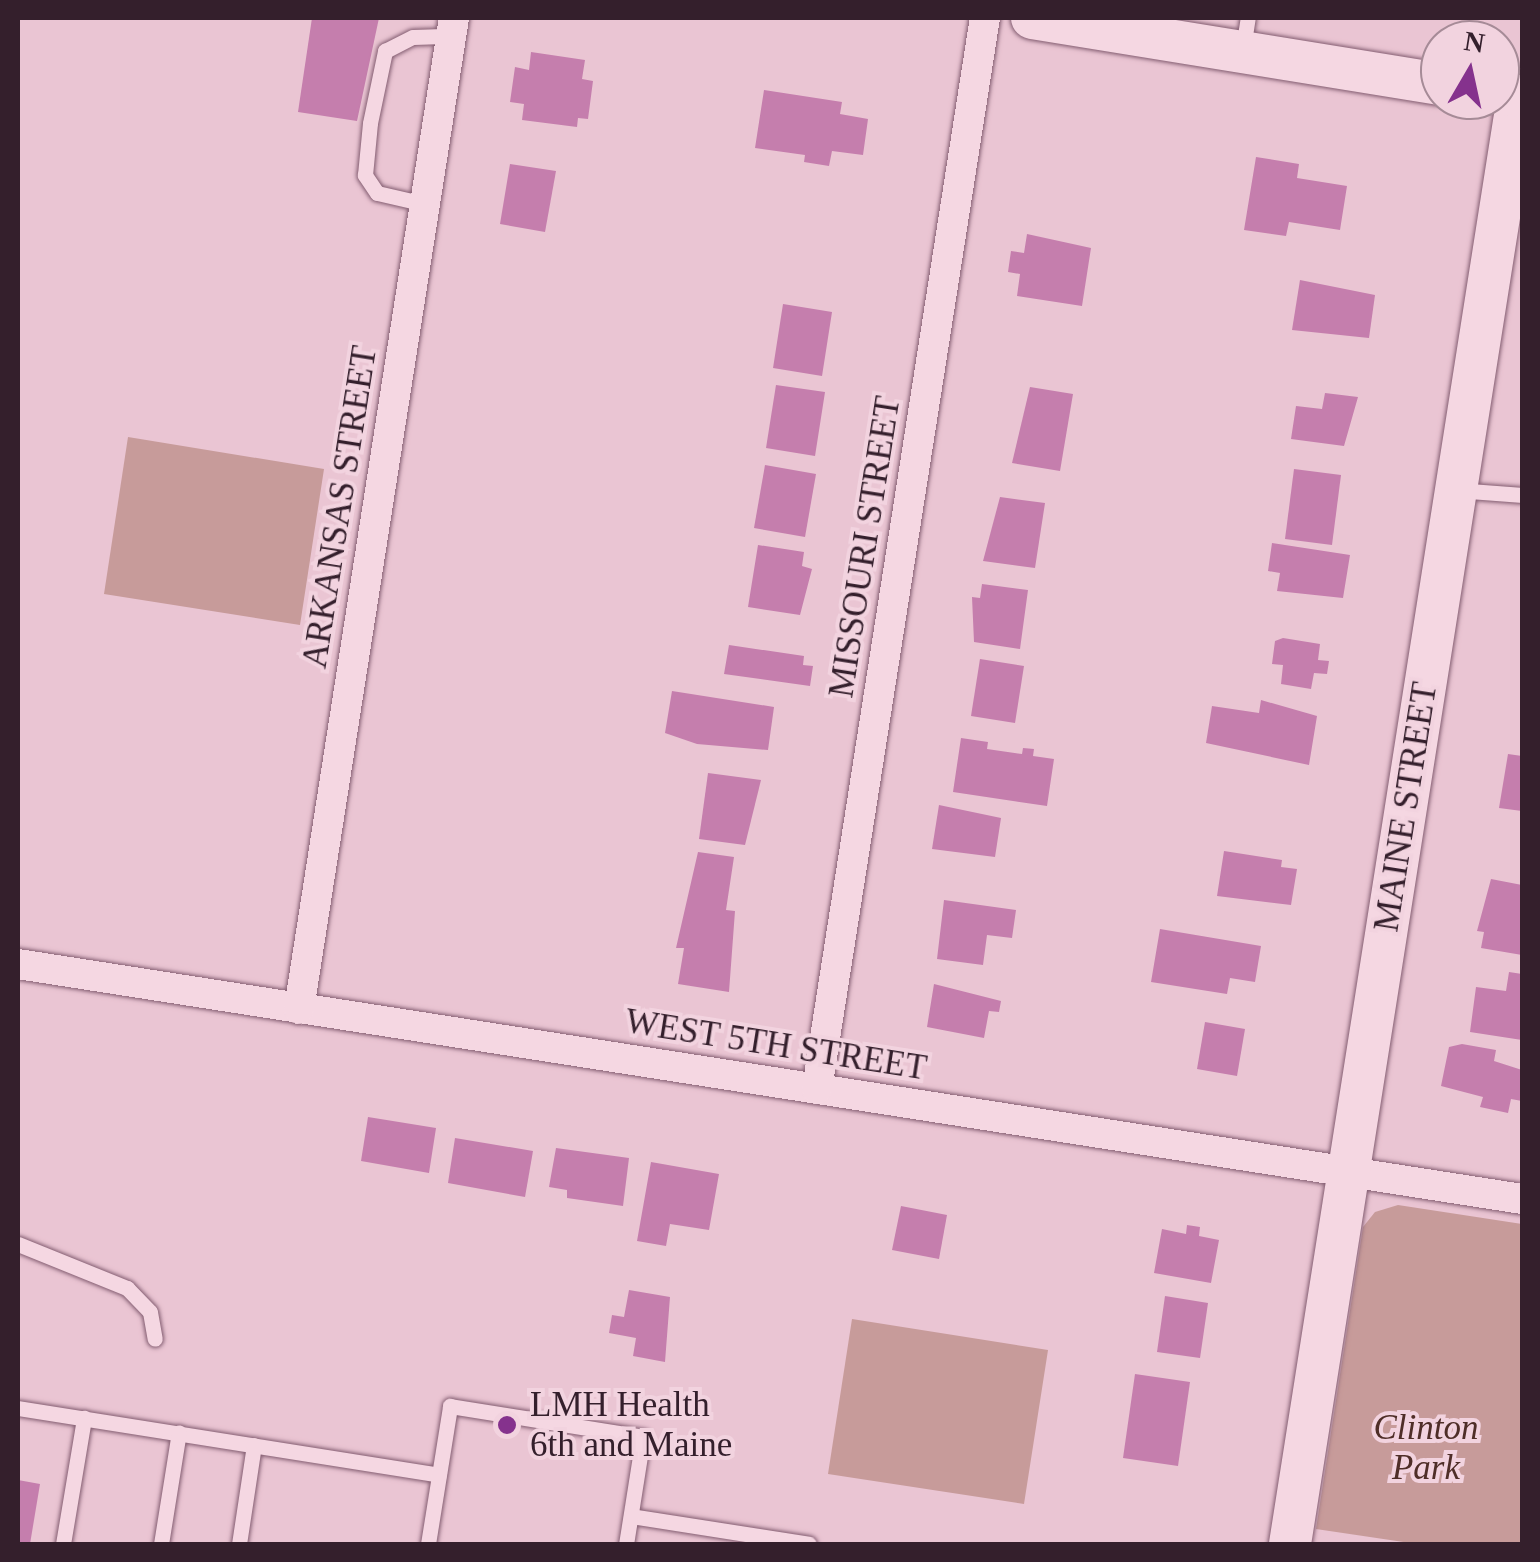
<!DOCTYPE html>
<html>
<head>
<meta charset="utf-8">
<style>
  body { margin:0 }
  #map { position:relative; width:1540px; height:1562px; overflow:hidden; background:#eac5d3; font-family:"Times New Roman",serif }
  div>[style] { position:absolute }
  .green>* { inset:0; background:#c79b9a }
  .building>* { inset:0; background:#c57ead }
  .roads { filter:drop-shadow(0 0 2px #835d71) drop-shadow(0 0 2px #835d71) }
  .lane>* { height:15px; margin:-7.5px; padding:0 7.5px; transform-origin:7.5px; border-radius:7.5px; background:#f5d7e2 }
  .street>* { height:30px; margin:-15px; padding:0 15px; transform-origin:15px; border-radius:15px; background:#f5d7e2 }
  .secondary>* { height:42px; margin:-21px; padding:0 21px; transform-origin:21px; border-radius:21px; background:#f5d7e2 }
  .dots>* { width:28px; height:28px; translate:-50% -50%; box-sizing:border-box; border:5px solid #f2d3df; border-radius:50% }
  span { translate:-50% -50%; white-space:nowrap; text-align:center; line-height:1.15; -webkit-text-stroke:8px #f2d3df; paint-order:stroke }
  .street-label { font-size:35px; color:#341f2c }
  .poi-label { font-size:35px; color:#341f2c }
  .left { translate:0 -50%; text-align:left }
  .park-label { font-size:35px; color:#4f2e28; font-style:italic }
  .frame { position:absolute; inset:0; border:20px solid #341f2c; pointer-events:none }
  .north { position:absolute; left:1420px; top:20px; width:100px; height:100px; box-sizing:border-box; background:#f2d3df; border:2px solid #a68b97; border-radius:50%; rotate:9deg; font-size:28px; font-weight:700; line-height:40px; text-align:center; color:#341f2c }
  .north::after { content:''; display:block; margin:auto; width:35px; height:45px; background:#85328d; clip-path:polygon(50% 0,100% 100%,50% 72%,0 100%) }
</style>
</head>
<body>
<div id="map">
  <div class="green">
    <div style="clip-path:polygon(128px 437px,324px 469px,300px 625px,104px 594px)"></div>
    <div style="clip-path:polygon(1398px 1205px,1522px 1224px,1522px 1544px,1417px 1544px,1316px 1529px,1363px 1227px,1375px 1212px)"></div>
    <div style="clip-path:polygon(852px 1319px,1048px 1350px,1024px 1504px,828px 1474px)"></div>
  </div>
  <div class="building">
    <div style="clip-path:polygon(312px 18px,379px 18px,357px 121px,298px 112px)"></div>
    <div style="clip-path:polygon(531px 52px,585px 60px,582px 79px,593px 81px,588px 119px,578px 118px,577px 127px,522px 120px,524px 104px,510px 102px,515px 67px,529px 70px)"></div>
    <div style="clip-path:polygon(764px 90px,842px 102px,840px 114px,868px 119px,863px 155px,832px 151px,829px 166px,804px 162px,805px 155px,755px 148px)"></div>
    <div style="clip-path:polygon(1256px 157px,1299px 164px,1297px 178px,1347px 186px,1340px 230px,1289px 222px,1286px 236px,1244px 230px)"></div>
    <div style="clip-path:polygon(510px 164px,556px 171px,545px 232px,500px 224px)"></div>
    <div style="clip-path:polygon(1027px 234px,1091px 248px,1082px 306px,1017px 296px,1020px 274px,1008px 272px,1011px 251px,1024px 253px)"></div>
    <div style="clip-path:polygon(1300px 280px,1375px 295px,1369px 338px,1292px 330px)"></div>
    <div style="clip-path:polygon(783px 304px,832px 312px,822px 376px,773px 368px)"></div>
    <div style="clip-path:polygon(776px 385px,825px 392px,815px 456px,766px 448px)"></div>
    <div style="clip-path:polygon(1030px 387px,1073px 394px,1060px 471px,1012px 463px)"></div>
    <div style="clip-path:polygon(1325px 393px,1358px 397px,1344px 446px,1291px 439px,1296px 406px,1322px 409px)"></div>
    <div style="clip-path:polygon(765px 465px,816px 474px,805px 537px,754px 528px)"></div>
    <div style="clip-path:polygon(1294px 469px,1341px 475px,1332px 545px,1285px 539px)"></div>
    <div style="clip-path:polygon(1000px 497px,1045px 503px,1035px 568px,983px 561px)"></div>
    <div style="clip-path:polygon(1272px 543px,1350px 555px,1343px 598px,1277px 591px,1280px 573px,1268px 571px)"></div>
    <div style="clip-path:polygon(758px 545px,804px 552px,802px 566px,812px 569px,800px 615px,748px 607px)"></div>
    <div style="clip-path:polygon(982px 584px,1028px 590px,1020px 649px,974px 642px,972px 597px,980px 598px)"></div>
    <div style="clip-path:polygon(1283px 638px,1320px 644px,1318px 660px,1329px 661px,1327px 674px,1314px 673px,1311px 689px,1281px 684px,1283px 665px,1272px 664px,1275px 641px)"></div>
    <div style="clip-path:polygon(729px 645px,804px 656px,803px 665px,813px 666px,810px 686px,724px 674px)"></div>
    <div style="clip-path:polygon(980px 659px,1024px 666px,1015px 723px,971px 716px)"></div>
    <div style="clip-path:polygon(672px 691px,774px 707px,768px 750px,697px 744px,665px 733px)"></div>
    <div style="clip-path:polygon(1261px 700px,1317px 716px,1309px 765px,1206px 743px,1212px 706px,1259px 713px)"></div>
    <div style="clip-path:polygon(961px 738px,988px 742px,987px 749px,1022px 754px,1023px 748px,1034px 749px,1033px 756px,1054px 759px,1047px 806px,953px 792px)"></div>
    <div style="clip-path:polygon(1508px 754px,1522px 756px,1522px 811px,1499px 808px)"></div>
    <div style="clip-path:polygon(708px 773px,761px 780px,745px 845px,699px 839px)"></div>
    <div style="clip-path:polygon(939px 805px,1001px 818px,995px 857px,932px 849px)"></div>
    <div style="clip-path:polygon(1224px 851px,1282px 860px,1281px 867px,1297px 869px,1291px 905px,1217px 896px)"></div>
    <div style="clip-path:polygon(698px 852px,734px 857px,726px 910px,735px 911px,729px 992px,678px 984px,684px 948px,676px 948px)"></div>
    <div style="clip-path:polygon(1491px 879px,1522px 885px,1522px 955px,1481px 948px,1484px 932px,1477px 931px)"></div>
    <div style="clip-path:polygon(944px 900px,1016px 910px,1012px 938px,987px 935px,983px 965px,937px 959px)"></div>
    <div style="clip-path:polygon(1160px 929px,1261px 946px,1255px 982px,1230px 978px,1227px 994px,1151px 982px)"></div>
    <div style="clip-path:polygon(1509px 972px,1522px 974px,1522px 1040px,1470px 1032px,1476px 987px,1506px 991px)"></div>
    <div style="clip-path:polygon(934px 984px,1001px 1001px,999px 1012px,989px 1011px,984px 1038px,927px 1027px)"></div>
    <div style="clip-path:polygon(1205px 1022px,1245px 1029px,1237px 1076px,1197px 1069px)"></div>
    <div style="clip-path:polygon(1462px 1044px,1496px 1050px,1494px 1061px,1522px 1070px,1522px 1101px,1511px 1099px,1508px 1113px,1480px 1107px,1483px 1097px,1441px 1086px,1449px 1047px)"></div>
    <div style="clip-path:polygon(368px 1117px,436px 1128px,429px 1173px,361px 1161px)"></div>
    <div style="clip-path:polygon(455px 1138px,533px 1151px,525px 1197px,448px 1183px)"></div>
    <div style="clip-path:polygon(556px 1148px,629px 1158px,623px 1206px,567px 1198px,567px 1190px,549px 1187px)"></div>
    <div style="clip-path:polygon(651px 1162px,719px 1174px,709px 1230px,670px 1224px,666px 1246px,637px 1241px)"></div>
    <div style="clip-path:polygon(901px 1206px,947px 1215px,939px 1259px,892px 1250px)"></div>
    <div style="clip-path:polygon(1187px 1225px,1200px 1227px,1199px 1236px,1219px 1240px,1211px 1283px,1154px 1273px,1162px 1229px,1186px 1234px)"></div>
    <div style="clip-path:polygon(629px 1290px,670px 1297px,665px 1362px,633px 1356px,636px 1338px,609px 1333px,612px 1315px,624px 1317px)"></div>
    <div style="clip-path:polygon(1165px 1296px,1208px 1303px,1200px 1358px,1157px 1352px)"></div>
    <div style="clip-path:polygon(1135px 1374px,1190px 1382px,1178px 1466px,1123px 1458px)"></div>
    <div style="clip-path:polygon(18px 1480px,40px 1484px,30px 1544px,18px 1544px)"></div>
  </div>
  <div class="roads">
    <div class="lane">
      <div style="left:1243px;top:48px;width:30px;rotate:-81deg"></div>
      <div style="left:425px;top:204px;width:49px;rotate:-167.1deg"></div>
      <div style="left:377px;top:193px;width:22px;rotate:-124deg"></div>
      <div style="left:365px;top:175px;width:52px;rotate:-84.5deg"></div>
      <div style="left:370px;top:123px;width:74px;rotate:-78.2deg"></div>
      <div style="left:385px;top:51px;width:31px;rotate:-27deg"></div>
      <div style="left:413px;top:37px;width:38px;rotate:-2deg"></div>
      <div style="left:1457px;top:490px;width:65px;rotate:4.4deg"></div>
      <div style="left:18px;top:1244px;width:118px;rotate:22deg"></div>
      <div style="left:127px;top:1288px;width:33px;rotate:46deg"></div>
      <div style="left:150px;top:1312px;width:27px;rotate:80deg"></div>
      <div style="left:18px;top:1408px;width:426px;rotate:9deg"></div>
      <div style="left:631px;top:1516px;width:180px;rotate:8.9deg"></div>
      <div style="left:63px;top:1544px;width:128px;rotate:-80.5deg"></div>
      <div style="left:161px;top:1544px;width:113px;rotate:-80.9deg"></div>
      <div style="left:239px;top:1544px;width:100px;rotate:-81.4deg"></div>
      <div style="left:428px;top:1544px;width:140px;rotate:-80.9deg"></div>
      <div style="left:450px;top:1406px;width:195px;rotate:9.1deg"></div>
      <div style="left:643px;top:1437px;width:108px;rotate:99deg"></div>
    </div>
    <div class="street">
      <div style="left:18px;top:964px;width:1522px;rotate:8.88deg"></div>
      <div style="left:299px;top:1009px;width:1003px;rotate:-81.11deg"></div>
      <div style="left:817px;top:1089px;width:1084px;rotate:-81.09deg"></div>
    </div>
    <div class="secondary">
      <div style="left:1032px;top:18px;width:413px;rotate:9.2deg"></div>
      <div style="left:1290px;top:1544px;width:1466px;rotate:-81.05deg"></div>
      <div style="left:1518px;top:96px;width:18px;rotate:-171deg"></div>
    </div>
  </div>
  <div class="dots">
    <div style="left:507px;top:1425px;background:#85328d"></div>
  </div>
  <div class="street-label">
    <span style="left:340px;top:507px;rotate:-81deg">ARKANSAS STREET</span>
    <span style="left:865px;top:547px;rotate:-81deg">MISSOURI STREET</span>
    <span style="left:1406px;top:807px;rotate:-81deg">MAINE STREET</span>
    <span style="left:776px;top:1045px;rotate:9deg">WEST 5TH STREET</span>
  </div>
  <div class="poi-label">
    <span class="left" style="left:530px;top:1425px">LMH Health<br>6th and Maine</span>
  </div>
  <div class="park-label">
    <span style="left:1426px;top:1448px">Clinton<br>Park</span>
  </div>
  <div class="frame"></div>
  <div class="north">N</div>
</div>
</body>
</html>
